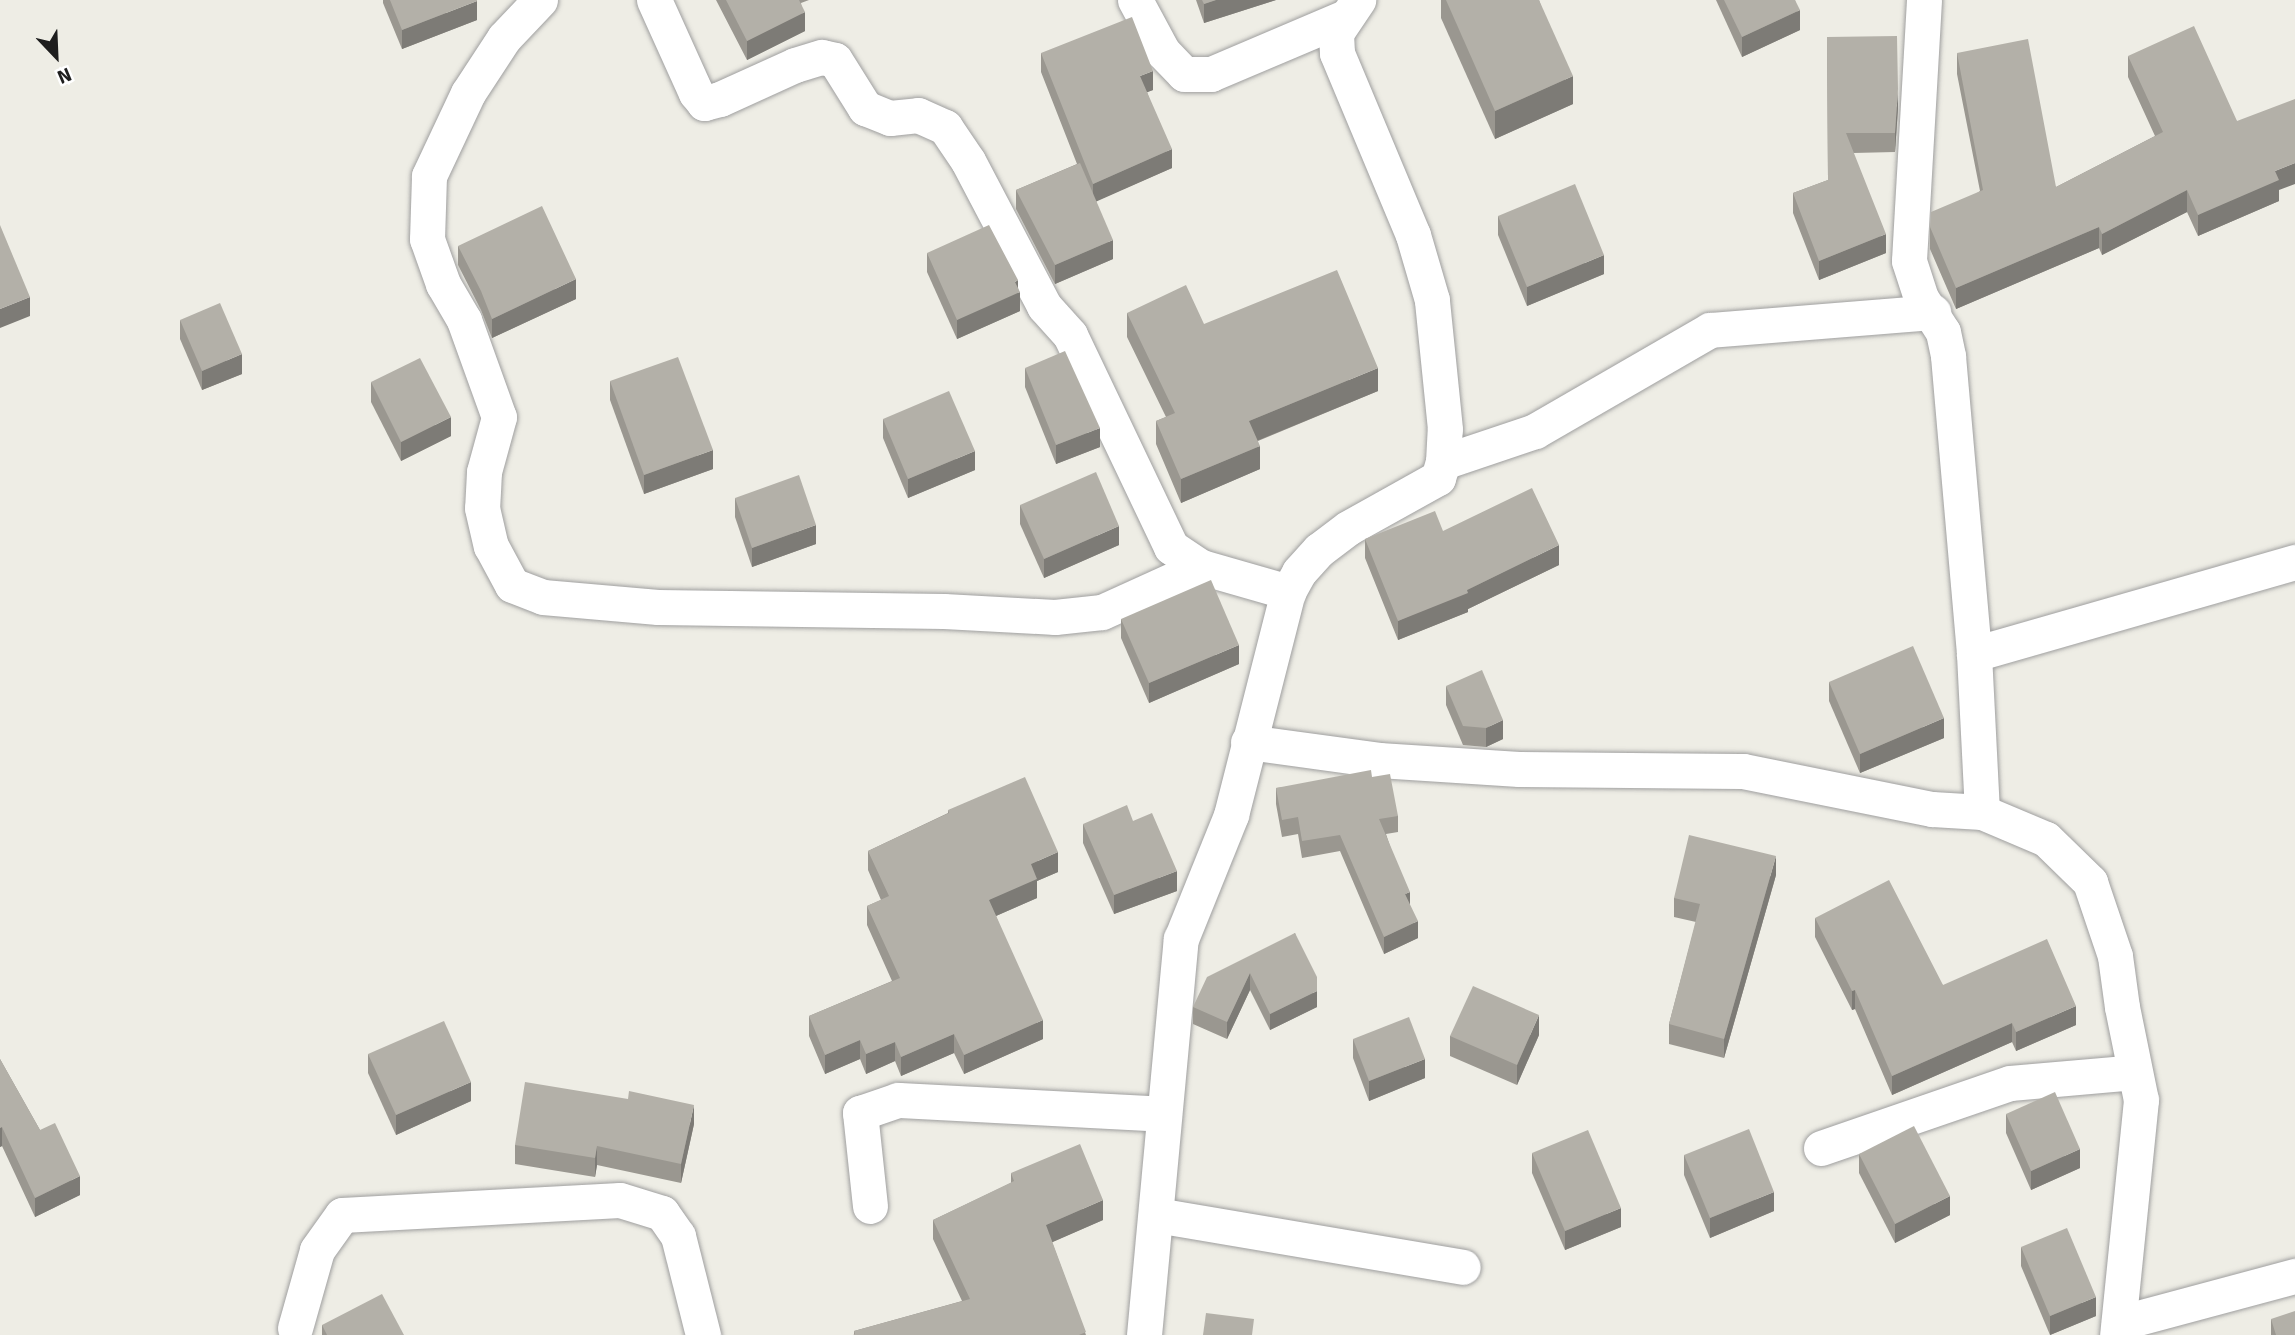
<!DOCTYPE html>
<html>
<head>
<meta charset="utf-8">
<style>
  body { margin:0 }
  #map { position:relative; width:2295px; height:1335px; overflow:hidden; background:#eeede5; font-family:Signika,sans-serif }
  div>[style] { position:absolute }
  .roads { filter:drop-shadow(0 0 2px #9f9f9f) drop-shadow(0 0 2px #9f9f9f) }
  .street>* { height:35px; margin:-17.5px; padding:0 17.5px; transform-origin:17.5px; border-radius:17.5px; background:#fff }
  .wall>* { inset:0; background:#9a9790 }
  .shaded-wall>* { inset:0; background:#7d7b76 }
  .building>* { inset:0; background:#b3b0a8 }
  span { translate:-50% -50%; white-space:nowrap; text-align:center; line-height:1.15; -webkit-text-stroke:7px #fff; paint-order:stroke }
  .north { position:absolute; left:21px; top:21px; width:70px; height:70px; -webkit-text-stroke:5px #fff; paint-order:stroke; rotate:157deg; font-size:19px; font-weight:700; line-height:28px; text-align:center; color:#1e1e1e }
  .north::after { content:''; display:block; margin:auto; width:24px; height:32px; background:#1e1e1e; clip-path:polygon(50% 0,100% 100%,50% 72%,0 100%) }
</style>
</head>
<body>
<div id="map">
  <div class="roads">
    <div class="street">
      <div style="left:540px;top:0;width:52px;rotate:133.5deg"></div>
      <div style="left:504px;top:38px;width:66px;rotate:123.2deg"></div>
      <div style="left:468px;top:93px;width:92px;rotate:115.2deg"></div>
      <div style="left:429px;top:176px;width:63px;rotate:91.8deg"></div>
      <div style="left:427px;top:239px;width:48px;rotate:70.4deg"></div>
      <div style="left:443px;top:284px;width:42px;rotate:59.7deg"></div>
      <div style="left:464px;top:320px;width:103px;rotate:70.2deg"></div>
      <div style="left:499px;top:417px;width:57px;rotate:105.3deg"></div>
      <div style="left:484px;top:472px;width:36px;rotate:93deg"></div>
      <div style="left:482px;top:508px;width:39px;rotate:77deg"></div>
      <div style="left:491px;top:546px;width:44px;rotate:61.7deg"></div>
      <div style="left:512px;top:585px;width:33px;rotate:21deg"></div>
      <div style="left:543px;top:597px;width:115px;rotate:5deg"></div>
      <div style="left:658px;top:607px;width:286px;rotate:0.8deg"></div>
      <div style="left:944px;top:611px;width:111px;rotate:3.1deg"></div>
      <div style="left:1055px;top:617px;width:47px;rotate:-6.1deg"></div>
      <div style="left:1102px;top:612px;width:109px;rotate:-24.4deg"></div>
      <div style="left:654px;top:0;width:102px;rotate:65.7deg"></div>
      <div style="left:696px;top:93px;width:13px;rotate:51deg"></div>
      <div style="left:704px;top:103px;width:16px;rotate:-14deg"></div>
      <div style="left:720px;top:99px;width:82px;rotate:-24.4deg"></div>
      <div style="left:795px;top:65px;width:28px;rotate:-17deg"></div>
      <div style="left:822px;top:57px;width:13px;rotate:13deg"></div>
      <div style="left:835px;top:60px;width:57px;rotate:58deg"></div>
      <div style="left:865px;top:108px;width:27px;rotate:22deg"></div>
      <div style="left:890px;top:118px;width:28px;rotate:-6deg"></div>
      <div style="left:918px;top:115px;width:30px;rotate:24deg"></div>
      <div style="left:945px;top:127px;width:41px;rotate:55.9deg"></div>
      <div style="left:968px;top:161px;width:164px;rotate:62.3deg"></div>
      <div style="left:1044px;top:306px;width:39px;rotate:48deg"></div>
      <div style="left:1070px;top:335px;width:235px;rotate:64.5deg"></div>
      <div style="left:1171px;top:547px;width:36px;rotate:34deg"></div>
      <div style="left:1201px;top:567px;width:91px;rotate:16deg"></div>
      <div style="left:1135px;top:0;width:59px;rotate:61.7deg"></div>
      <div style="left:1163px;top:52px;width:30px;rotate:46deg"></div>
      <div style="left:1184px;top:74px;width:27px"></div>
      <div style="left:1211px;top:74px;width:143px;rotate:-23deg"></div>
      <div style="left:1924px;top:0;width:261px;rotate:93.3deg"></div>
      <div style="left:1909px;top:261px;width:39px;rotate:72deg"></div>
      <div style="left:1921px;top:298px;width:40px;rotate:57.1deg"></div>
      <div style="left:1943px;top:332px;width:25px;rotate:78deg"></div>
      <div style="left:1948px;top:356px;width:299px;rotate:85deg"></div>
      <div style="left:1974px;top:654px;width:158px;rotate:87.1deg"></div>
      <div style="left:1443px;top:462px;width:97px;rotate:-18.6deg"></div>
      <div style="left:1535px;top:431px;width:202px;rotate:-30deg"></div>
      <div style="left:1710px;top:330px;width:224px;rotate:-4.6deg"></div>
      <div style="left:1974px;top:654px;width:334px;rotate:-16deg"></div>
      <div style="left:1248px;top:742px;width:132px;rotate:7.8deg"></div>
      <div style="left:1379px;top:760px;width:140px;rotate:3.7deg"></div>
      <div style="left:1519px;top:769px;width:224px;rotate:0.5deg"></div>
      <div style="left:1743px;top:771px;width:193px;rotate:11.4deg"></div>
      <div style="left:1932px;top:809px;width:50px;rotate:3.4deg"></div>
      <div style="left:1982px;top:812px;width:69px;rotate:22.9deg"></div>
      <div style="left:2046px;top:839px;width:62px;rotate:44.3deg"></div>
      <div style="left:2090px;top:882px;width:78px;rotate:71.3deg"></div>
      <div style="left:2115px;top:956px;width:51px;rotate:82.2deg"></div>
      <div style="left:2122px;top:1007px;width:95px;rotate:78.5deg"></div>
      <div style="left:2141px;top:1100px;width:236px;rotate:95.8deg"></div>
      <div style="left:1821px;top:1148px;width:200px;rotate:-19deg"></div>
      <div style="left:2010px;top:1083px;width:125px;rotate:-5deg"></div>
      <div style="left:870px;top:1206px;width:94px;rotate:-96.1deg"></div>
      <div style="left:860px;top:1113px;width:40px;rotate:-18.9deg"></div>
      <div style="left:898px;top:1100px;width:266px;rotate:3deg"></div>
      <div style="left:1156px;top:1215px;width:311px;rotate:9.6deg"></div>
      <div style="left:2119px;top:1323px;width:182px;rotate:-15deg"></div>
      <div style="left:295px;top:1328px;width:81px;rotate:-74.2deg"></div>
      <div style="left:317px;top:1250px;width:43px;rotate:-54.5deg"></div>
      <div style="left:342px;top:1215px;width:278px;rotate:-3.1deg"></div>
      <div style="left:620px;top:1200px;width:44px;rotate:17.2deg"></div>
      <div style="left:662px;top:1213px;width:28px;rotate:55deg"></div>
      <div style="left:678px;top:1236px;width:102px;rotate:75.8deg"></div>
      <div style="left:1144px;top:1335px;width:398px;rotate:-84.7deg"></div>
      <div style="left:1181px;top:939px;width:134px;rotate:-68deg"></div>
      <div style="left:1231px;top:815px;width:230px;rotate:-75.7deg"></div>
      <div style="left:1288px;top:592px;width:23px;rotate:-61deg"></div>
      <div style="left:1299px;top:572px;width:30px;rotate:-48deg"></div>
      <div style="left:1319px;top:550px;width:36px;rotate:-37deg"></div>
      <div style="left:1348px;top:528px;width:103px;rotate:-29.1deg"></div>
      <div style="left:1438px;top:478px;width:17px;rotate:-73deg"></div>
      <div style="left:1443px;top:462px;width:33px;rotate:-87deg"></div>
      <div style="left:1445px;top:429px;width:130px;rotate:-95.8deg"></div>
      <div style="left:1432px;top:300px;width:68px;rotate:-106.3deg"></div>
      <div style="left:1413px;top:235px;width:197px;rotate:-112.7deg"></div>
      <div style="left:1337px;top:53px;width:20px;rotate:-93deg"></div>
      <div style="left:1336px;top:33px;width:40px;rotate:-56deg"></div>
    </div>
  </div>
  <div class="wall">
    <div style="clip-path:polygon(383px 0,390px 0,477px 20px,402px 49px,383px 3px)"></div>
    <div style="clip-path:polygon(716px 0,809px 0,801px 3px,805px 31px,747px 60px)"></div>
    <div style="clip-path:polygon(1196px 0,1276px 0,1204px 23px)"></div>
    <div style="clip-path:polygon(1441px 0,1539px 0,1573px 104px,1495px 139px,1441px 18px)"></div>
    <div style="clip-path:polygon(1716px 0,1795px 0,1800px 30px,1742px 57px)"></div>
    <div style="clip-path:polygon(1827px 37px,1898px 108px,1895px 152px,1853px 153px,1886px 253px,1819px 280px,1793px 213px,1793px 193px,1828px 180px)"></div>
    <div style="clip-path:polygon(1041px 53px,1153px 90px,1147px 92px,1172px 168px,1096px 201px,1113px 259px,1055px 284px,1016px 209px,1016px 190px,1077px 164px,1041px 72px)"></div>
    <div style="clip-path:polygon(1957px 53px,2056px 187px,2155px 136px,2128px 77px,2128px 56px,2237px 121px,2279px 190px,2279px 201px,2198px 236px,2187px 212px,2102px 255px,2099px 248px,1956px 309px,1930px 249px,1930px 227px,1980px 191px,1957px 74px)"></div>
    <div style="clip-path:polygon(1498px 216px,1604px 274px,1527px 306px,1498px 235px)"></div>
    <div style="clip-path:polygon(458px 246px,576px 299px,492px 338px,481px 310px,458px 265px)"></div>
    <div style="clip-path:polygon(927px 253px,1018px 287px,1020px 311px,957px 339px,927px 272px)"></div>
    <div style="clip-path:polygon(1127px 313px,1204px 324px,1378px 391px,1258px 441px,1260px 469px,1181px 503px,1156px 444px,1156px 421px,1166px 417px,1127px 337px)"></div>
    <div style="clip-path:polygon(180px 320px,242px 374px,202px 390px,180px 339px)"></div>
    <div style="clip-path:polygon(1025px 368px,1100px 447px,1056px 464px,1025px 387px)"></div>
    <div style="clip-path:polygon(610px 381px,713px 469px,644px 494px,610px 400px)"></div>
    <div style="clip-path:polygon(371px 382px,451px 436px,401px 461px,371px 402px)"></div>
    <div style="clip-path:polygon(883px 419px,975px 470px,908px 498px,883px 438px)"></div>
    <div style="clip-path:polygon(735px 498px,816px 544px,752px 567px,735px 517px)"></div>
    <div style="clip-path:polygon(1020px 505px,1119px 545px,1044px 578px,1020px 524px)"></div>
    <div style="clip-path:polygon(1443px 531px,1559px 565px,1468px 609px,1468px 612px,1398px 640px,1365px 558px,1365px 539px)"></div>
    <div style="clip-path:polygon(1121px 619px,1239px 664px,1149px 703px,1121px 638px)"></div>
    <div style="clip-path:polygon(1829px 682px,1944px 738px,1860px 773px,1829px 701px)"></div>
    <div style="clip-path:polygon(1446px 686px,1503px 739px,1486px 747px,1463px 745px,1446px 705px)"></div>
    <div style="clip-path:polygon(1372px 777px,1398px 816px,1398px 832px,1386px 834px,1410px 906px,1418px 938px,1384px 954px,1340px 851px,1302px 858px,1298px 834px,1282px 837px,1276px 804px,1276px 788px)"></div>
    <div style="clip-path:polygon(948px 810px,1058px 872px,1037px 881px,1037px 898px,996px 916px,1043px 1039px,964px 1074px,954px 1053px,901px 1076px,895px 1061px,866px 1074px,860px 1059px,825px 1074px,809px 1036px,809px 1016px,892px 981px,867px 925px,867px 906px,881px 900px,868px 870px,868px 851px,948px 813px)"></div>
    <div style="clip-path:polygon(1083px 824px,1177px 891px,1114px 914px,1083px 843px)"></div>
    <div style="clip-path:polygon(1776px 875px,1724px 1058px,1669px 1044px,1669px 1024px,1696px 922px,1674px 917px,1674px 898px)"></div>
    <div style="clip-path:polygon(1815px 918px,1943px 985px,2076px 1025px,2016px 1051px,2012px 1042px,1892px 1095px,1855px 1009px,1852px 1010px,1815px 937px)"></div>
    <div style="clip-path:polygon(1295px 933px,1317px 1007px,1270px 1030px,1250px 990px,1227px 1039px,1193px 1024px,1193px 1007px)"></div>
    <div style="clip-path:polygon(1539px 1035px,1517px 1085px,1450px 1056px,1450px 1036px)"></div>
    <div style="clip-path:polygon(1353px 1039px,1425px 1078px,1369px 1101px,1353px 1058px)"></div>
    <div style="clip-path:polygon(368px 1054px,471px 1101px,396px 1135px,368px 1073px)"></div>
    <div style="clip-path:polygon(0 1059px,40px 1130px,80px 1195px,35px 1217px,2px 1146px,0 1147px)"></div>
    <div style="clip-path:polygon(2006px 1114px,2080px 1168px,2031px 1190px,2006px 1133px)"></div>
    <div style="clip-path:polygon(694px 1124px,681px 1183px,597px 1165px,595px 1177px,515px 1164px,515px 1145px)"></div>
    <div style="clip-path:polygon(1532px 1153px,1621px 1227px,1565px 1250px,1532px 1173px)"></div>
    <div style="clip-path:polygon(1859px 1154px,1950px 1215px,1895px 1243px,1859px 1173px)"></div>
    <div style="clip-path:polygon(1684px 1155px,1774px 1211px,1710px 1238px,1684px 1175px)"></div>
    <div style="clip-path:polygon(1011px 1173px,1103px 1220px,1052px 1242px,1086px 1335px,854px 1335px,854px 1331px,962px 1301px,933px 1239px,933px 1220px,1011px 1183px)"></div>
    <div style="clip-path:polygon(2021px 1247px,2096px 1316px,2050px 1335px,2021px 1266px)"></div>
    <div style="clip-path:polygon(2271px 1319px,2295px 1335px,2271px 1335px)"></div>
    <div style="clip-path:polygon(322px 1325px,404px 1335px,322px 1335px)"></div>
  </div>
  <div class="shaded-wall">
    <div style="clip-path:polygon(1216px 0,1276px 0,1204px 23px,1204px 4px)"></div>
    <div style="clip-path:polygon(477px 1px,477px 20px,402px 49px,402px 30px)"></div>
    <div style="clip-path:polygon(1800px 10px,1800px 30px,1742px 57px,1742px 37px)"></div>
    <div style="clip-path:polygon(805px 12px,805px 31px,747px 60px,747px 41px)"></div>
    <div style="clip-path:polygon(1153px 71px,1153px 90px,1140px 95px,1140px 76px)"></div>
    <div style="clip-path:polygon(1573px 76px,1573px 104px,1495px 139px,1495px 111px)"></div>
    <div style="clip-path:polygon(1898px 89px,1898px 108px,1895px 152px,1895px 133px)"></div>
    <div style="clip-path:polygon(1172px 149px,1172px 168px,1093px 203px,1093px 184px)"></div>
    <div style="clip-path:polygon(2295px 163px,2295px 184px,2279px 190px,2279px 201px,2198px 236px,2198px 215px,2275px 171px)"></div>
    <div style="clip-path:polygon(2187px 190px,2187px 212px,2102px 255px,2102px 234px)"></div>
    <div style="clip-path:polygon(2099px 227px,2099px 248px,1956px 309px,1956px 288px)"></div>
    <div style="clip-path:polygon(1886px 234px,1886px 253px,1819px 280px,1819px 261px)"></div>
    <div style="clip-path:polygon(1113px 240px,1113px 259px,1055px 284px,1055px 265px)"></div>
    <div style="clip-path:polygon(1604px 255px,1604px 274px,1527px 306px,1527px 287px)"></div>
    <div style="clip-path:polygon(576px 279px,576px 299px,492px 338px,492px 319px)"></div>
    <div style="clip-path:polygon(1018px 280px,1018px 293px,1020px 292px,1020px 311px,957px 339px,957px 320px)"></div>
    <div style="clip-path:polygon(30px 297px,30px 316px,0 328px,0 309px)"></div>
    <div style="clip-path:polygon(242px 354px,242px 374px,202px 390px,202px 371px)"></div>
    <div style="clip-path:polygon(1378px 368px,1378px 391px,1249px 444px,1249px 421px)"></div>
    <div style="clip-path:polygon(451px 417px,451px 436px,401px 461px,401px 442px)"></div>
    <div style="clip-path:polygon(1100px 428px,1100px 447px,1056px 464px,1056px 445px)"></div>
    <div style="clip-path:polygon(1260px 446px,1260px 469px,1181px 503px,1181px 479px)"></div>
    <div style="clip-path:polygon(713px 450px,713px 469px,644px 494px,644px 475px)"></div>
    <div style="clip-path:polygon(975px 451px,975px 470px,908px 498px,908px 479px)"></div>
    <div style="clip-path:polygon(816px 525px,816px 544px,752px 567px,752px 548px)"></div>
    <div style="clip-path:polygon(1119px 526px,1119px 545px,1044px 578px,1044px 559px)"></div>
    <div style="clip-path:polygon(1559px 545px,1559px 565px,1468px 609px,1468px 612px,1398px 640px,1398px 621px,1467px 590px)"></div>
    <div style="clip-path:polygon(1239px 645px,1239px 664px,1149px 703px,1149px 683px)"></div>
    <div style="clip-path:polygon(1944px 718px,1944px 738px,1860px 773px,1860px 754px)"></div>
    <div style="clip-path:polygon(1503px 720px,1503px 739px,1486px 747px,1486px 728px)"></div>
    <div style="clip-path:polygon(1058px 852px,1058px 872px,1037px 881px,1037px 898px,989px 919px,989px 900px,1031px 864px)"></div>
    <div style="clip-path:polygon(1776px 856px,1776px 875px,1724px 1058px,1724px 1039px)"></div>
    <div style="clip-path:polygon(1177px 871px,1177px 891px,1114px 914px,1114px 895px)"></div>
    <div style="clip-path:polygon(1410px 892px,1410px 908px,1405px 894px)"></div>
    <div style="clip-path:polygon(1418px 921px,1418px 938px,1384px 954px,1384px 937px)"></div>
    <div style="clip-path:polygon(1250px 973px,1250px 990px,1227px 1039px,1227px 1022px)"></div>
    <div style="clip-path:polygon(1855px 990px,1855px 1009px,1852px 1010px,1852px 991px)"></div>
    <div style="clip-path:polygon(1317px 991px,1317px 1007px,1270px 1030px,1270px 1014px)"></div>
    <div style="clip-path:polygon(2076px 1006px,2076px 1025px,2016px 1051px,2016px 1032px)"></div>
    <div style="clip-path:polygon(1539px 1015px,1539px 1035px,1517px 1085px,1517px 1065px)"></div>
    <div style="clip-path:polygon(1043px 1020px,1043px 1039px,964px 1074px,964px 1055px)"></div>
    <div style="clip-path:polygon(2012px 1023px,2012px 1042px,1892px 1095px,1892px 1076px)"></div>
    <div style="clip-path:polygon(954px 1034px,954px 1053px,901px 1076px,901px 1057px)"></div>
    <div style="clip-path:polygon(860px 1040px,860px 1059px,825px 1074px,825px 1055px)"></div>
    <div style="clip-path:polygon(895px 1042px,895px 1061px,866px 1074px,866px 1054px)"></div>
    <div style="clip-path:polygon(1425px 1059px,1425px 1078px,1369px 1101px,1369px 1081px)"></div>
    <div style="clip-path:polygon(471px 1082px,471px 1101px,396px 1135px,396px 1115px)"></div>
    <div style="clip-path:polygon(694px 1105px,694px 1124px,681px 1183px,681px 1164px)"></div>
    <div style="clip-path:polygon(2px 1127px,2px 1146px,0 1147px,0 1128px)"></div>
    <div style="clip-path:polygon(597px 1146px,597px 1165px,595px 1177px,595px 1158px)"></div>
    <div style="clip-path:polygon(2080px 1149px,2080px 1168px,2031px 1190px,2031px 1171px)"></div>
    <div style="clip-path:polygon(80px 1176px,80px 1195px,35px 1217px,35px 1198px)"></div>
    <div style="clip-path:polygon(1774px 1192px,1774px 1211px,1710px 1238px,1710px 1218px)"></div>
    <div style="clip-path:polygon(1950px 1196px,1950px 1215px,1895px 1243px,1895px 1224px)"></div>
    <div style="clip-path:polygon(1103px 1200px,1103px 1220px,1046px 1245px,1046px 1225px)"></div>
    <div style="clip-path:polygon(1621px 1208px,1621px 1227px,1565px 1250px,1565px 1231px)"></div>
    <div style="clip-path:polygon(2096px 1297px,2096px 1316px,2050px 1335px,2050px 1316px)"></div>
  </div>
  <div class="building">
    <div style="clip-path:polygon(390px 0,477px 0,477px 1px,402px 30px)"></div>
    <div style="clip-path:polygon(726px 0,799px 0,805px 12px,747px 41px)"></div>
    <div style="clip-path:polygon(1202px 0,1216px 0,1204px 4px)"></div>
    <div style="clip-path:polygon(1446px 0,1539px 0,1573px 76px,1495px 111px)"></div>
    <div style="clip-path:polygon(1724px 0,1795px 0,1800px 10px,1742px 37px)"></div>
    <div style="clip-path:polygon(1132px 17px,1153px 71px,1140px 76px,1172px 149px,1093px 184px,1041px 53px)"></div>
    <div style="clip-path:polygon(2194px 26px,2237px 121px,2295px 99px,2295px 163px,2275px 171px,2279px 180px,2198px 215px,2187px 190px,2102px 234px,2099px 227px,1956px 288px,1930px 227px,1931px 212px,1983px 190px,1957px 53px,2028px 39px,2056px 187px,2163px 132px,2128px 56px)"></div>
    <div style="clip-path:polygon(1897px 36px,1898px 89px,1895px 133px,1846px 133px,1886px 234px,1819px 261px,1793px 193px,1828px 180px,1827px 37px)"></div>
    <div style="clip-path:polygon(1080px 163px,1113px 240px,1055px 265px,1016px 190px)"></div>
    <div style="clip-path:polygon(1575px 184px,1604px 255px,1527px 287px,1498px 216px)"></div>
    <div style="clip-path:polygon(542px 206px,576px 279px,492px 319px,481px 291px,458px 246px)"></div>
    <div style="clip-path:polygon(0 225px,30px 297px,0 309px)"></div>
    <div style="clip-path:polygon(989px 225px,1018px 280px,1015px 282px,1020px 292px,957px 320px,927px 253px)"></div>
    <div style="clip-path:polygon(1337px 270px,1378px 368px,1249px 421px,1260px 446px,1181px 479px,1156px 421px,1175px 413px,1127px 313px,1186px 285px,1204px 324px)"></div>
    <div style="clip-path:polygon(220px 303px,242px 354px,202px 371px,180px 320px)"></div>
    <div style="clip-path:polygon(1065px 351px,1100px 428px,1056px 445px,1025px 368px)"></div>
    <div style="clip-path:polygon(678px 357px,713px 450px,644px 475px,610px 381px)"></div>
    <div style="clip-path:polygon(420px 358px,451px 417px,401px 442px,371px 382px)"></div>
    <div style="clip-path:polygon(949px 391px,975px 451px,908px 479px,883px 419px)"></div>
    <div style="clip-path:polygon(1096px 472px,1119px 526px,1044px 559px,1020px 505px)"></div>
    <div style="clip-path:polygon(799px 475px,816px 525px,752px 548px,735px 498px)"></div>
    <div style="clip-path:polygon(1532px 488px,1559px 545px,1467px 590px,1468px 593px,1398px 621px,1365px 539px,1435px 511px,1443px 531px)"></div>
    <div style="clip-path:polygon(1211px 580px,1239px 645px,1149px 683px,1121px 619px)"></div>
    <div style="clip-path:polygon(1913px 646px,1944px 718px,1860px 754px,1829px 682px)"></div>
    <div style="clip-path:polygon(1482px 670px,1503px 720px,1486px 728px,1463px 726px,1446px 686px)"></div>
    <div style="clip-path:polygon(1371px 770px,1372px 777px,1390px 774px,1398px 816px,1379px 819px,1410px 892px,1405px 894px,1418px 921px,1384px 937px,1340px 835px,1302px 841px,1298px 817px,1282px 820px,1276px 788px)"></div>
    <div style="clip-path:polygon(1025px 777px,1058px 852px,1031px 864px,1037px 879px,989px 900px,1043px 1020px,964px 1055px,954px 1034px,901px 1057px,895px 1042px,866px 1054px,860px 1040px,825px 1055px,809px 1016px,900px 978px,867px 906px,889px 896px,868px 851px,949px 813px,948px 810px)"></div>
    <div style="clip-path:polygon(1127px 805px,1133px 821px,1152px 813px,1177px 871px,1114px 895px,1083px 824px)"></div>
    <div style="clip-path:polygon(1689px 835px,1776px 856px,1724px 1039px,1669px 1024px,1700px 904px,1674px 898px)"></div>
    <div style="clip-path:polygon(1889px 880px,1943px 985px,2047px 939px,2076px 1006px,2016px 1032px,2012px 1023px,1892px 1076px,1855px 990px,1852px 991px,1815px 918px)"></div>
    <div style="clip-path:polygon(1295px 933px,1317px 977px,1317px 991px,1270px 1014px,1250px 973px,1227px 1022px,1193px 1007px,1207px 977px)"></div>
    <div style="clip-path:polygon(1473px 986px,1539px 1015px,1517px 1065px,1450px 1036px)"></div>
    <div style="clip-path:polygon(1409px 1017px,1425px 1059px,1369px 1081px,1353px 1039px)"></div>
    <div style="clip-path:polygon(444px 1021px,471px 1082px,396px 1115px,368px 1054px)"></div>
    <div style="clip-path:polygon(0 1059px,40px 1130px,55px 1123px,80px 1176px,35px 1198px,2px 1127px,0 1128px)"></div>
    <div style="clip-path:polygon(525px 1082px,628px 1099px,629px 1091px,694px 1105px,681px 1164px,597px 1146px,595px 1158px,515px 1145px)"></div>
    <div style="clip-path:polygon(2055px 1092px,2080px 1149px,2031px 1171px,2006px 1114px)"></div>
    <div style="clip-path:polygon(1914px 1126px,1950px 1196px,1895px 1224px,1859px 1154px)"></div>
    <div style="clip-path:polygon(1749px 1129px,1774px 1192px,1710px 1218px,1684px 1155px)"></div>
    <div style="clip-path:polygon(1588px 1130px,1621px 1208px,1565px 1231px,1532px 1153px)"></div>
    <div style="clip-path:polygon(1080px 1144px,1103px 1200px,1046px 1225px,1086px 1332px,1079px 1335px,853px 1335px,855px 1334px,854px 1331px,970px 1299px,933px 1220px,1014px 1181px,1011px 1173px)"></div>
    <div style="clip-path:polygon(2067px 1228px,2096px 1297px,2050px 1316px,2021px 1247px)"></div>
    <div style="clip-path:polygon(382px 1294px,404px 1335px,327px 1335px,322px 1325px)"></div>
    <div style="clip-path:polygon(2295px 1311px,2295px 1335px,2276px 1335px,2271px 1319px)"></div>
    <div style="clip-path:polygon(1206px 1313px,1254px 1319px,1252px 1335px,1203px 1335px)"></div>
  </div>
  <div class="north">N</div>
</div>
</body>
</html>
